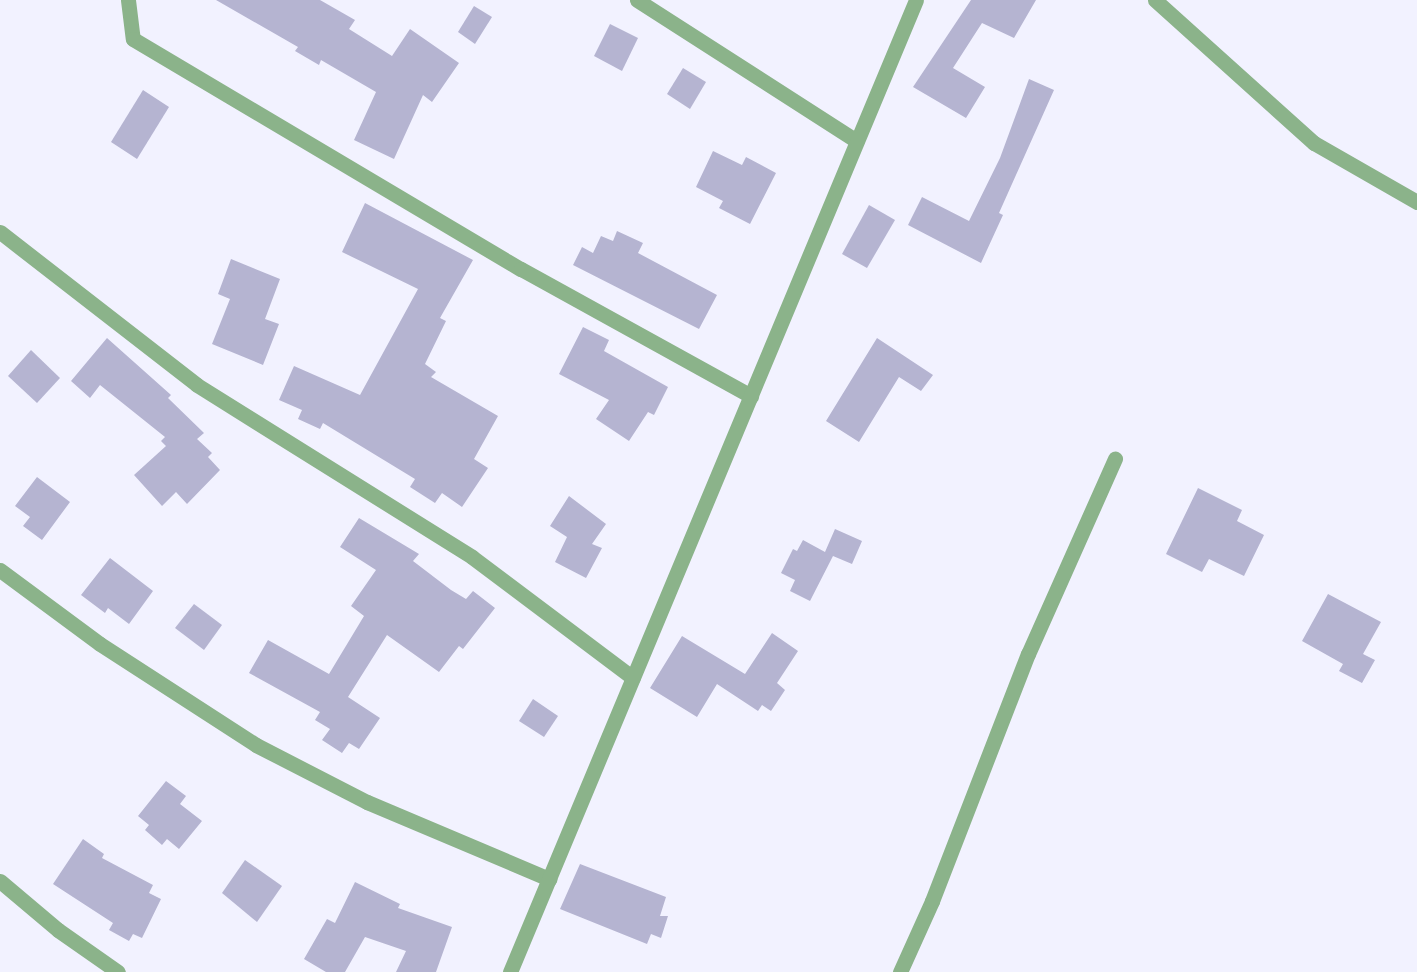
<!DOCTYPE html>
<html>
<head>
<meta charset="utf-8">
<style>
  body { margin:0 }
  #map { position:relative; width:1417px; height:972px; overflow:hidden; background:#f2f2ff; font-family:"Space Grotesk",sans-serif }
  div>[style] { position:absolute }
  .building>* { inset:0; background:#b5b4d1 }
  .minor>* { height:15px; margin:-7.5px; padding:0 7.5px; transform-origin:7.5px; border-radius:7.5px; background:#8bb38a }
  span { translate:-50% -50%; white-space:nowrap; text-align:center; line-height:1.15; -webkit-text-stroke:4.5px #fff; paint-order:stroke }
</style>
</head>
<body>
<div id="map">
  <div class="building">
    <div style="clip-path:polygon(216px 0,320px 0,355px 20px,349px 29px,392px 56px,410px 29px,459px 63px,432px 102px,423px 95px,394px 159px,354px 140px,376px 92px,321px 60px,319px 65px,295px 51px,298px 47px)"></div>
    <div style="clip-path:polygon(971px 0,1036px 0,1014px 38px,982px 23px,953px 68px,985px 87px,966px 118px,913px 87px)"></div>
    <div style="clip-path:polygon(474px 6px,492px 17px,475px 44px,458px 32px)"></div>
    <div style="clip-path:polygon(610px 24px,638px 38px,622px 71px,594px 56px)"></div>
    <div style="clip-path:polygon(683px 68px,706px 82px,690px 109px,667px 94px)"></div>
    <div style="clip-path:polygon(1029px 79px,1054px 90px,999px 213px,1003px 215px,981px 263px,908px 225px,922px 197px,969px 221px,1000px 158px)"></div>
    <div style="clip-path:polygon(143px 90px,169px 107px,137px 159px,111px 142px)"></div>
    <div style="clip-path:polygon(713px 151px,742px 165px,746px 157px,776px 173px,750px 224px,719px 208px,723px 201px,696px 187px)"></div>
    <div style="clip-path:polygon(365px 203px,473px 260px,440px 318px,446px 321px,425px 364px,436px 372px,431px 377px,498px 416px,474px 459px,488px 468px,462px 507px,442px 493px,435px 503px,410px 487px,415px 479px,323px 423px,320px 429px,298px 419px,302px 410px,279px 400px,294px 366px,360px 395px,418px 289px,342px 252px)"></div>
    <div style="clip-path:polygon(869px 205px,895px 220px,867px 268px,842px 254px)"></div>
    <div style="clip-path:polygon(617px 231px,643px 243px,638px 253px,717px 295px,699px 329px,573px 265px,582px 247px,593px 253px,601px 236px,613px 241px)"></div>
    <div style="clip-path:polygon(231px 259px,280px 279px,265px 319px,279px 324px,263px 365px,212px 344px,230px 299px,218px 294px)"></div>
    <div style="clip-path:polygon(583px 327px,609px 340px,604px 351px,668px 387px,654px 415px,648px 412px,629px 441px,596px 419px,609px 400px,559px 374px)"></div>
    <div style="clip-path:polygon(107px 338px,171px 395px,168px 398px,204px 433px,197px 439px,212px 453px,208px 457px,220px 470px,187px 504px,176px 492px,162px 506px,134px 475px,166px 446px,161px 441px,165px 437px,100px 385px,90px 398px,71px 381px)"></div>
    <div style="clip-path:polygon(877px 338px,933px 375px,921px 391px,899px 377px,859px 442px,826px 421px)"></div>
    <div style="clip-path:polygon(31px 350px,60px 378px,37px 403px,8px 376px)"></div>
    <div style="clip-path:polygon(37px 477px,70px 502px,42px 540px,23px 526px,30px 517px,15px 506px)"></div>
    <div style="clip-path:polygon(1198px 488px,1242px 510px,1237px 521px,1264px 535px,1244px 576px,1209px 559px,1202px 572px,1166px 554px)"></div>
    <div style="clip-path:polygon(569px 496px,606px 524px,592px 544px,602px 548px,586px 578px,555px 562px,567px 537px,550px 526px)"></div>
    <div style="clip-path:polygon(359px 518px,419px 554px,413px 561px,451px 590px,466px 599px,473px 591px,495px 608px,463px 649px,459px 646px,439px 672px,387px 635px,348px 697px,380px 718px,359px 749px,349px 743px,342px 753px,322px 740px,330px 729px,315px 720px,320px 712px,249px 673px,268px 640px,329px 674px,364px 616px,351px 606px,376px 570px,340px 547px)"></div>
    <div style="clip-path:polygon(835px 529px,862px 541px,852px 564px,833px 556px,810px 601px,790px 591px,795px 580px,781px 573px,793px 549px,797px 551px,803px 540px,825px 552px)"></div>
    <div style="clip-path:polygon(110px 558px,153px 591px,129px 624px,108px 608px,105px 613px,81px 595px)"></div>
    <div style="clip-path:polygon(1328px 594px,1381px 622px,1363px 654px,1375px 660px,1362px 683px,1339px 671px,1343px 664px,1302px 641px)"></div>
    <div style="clip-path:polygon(194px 604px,222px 625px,204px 650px,175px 628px)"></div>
    <div style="clip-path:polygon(772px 633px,798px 651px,777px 683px,785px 690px,771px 711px,762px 705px,758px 711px,717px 684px,697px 717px,650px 688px,682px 636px,745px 674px)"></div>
    <div style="clip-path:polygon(533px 699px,558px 716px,544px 737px,519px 721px)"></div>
    <div style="clip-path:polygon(166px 781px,186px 796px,180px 804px,202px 821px,179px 849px,167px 839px,162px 845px,145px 830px,149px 825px,138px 816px)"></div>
    <div style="clip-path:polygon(83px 839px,104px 854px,102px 858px,153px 885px,149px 893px,161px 899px,142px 938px,133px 934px,129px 941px,109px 930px,113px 923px,53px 884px)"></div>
    <div style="clip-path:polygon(245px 860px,282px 886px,257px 922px,222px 893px)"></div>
    <div style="clip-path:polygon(580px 864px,666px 897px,660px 916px,668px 916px,661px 938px,651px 934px,647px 944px,560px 909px)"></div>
    <div style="clip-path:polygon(355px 882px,400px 904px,398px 908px,452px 927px,436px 972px,396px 972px,406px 951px,365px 937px,345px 972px,326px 972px,304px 959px,327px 919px,335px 923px)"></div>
  </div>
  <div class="minor">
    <div style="left:128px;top:0;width:39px;rotate:83deg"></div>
    <div style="left:133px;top:39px;width:451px;rotate:30.7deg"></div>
    <div style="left:521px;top:269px;width:263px;rotate:28.9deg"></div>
    <div style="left:637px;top:0;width:261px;rotate:32.7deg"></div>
    <div style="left:1155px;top:0;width:214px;rotate:42deg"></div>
    <div style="left:1314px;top:143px;width:119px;rotate:29.8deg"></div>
    <div style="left:0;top:232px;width:249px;rotate:37.8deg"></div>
    <div style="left:197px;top:385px;width:324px;rotate:32deg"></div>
    <div style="left:472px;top:557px;width:201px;rotate:36.9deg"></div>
    <div style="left:0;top:570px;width:124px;rotate:36.5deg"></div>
    <div style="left:100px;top:644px;width:186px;rotate:32.9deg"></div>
    <div style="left:256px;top:745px;width:125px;rotate:27.2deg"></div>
    <div style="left:367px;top:802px;width:198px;rotate:22.9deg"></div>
    <div style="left:0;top:881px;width:76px;rotate:40.2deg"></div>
    <div style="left:58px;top:930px;width:73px;rotate:35deg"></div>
    <div style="left:510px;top:972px;width:1053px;rotate:-67.33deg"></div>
    <div style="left:900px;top:972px;width:78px;rotate:-65.7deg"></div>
    <div style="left:932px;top:901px;width:265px;rotate:-68.8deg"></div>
    <div style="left:1028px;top:654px;width:214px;rotate:-66deg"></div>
  </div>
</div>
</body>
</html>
